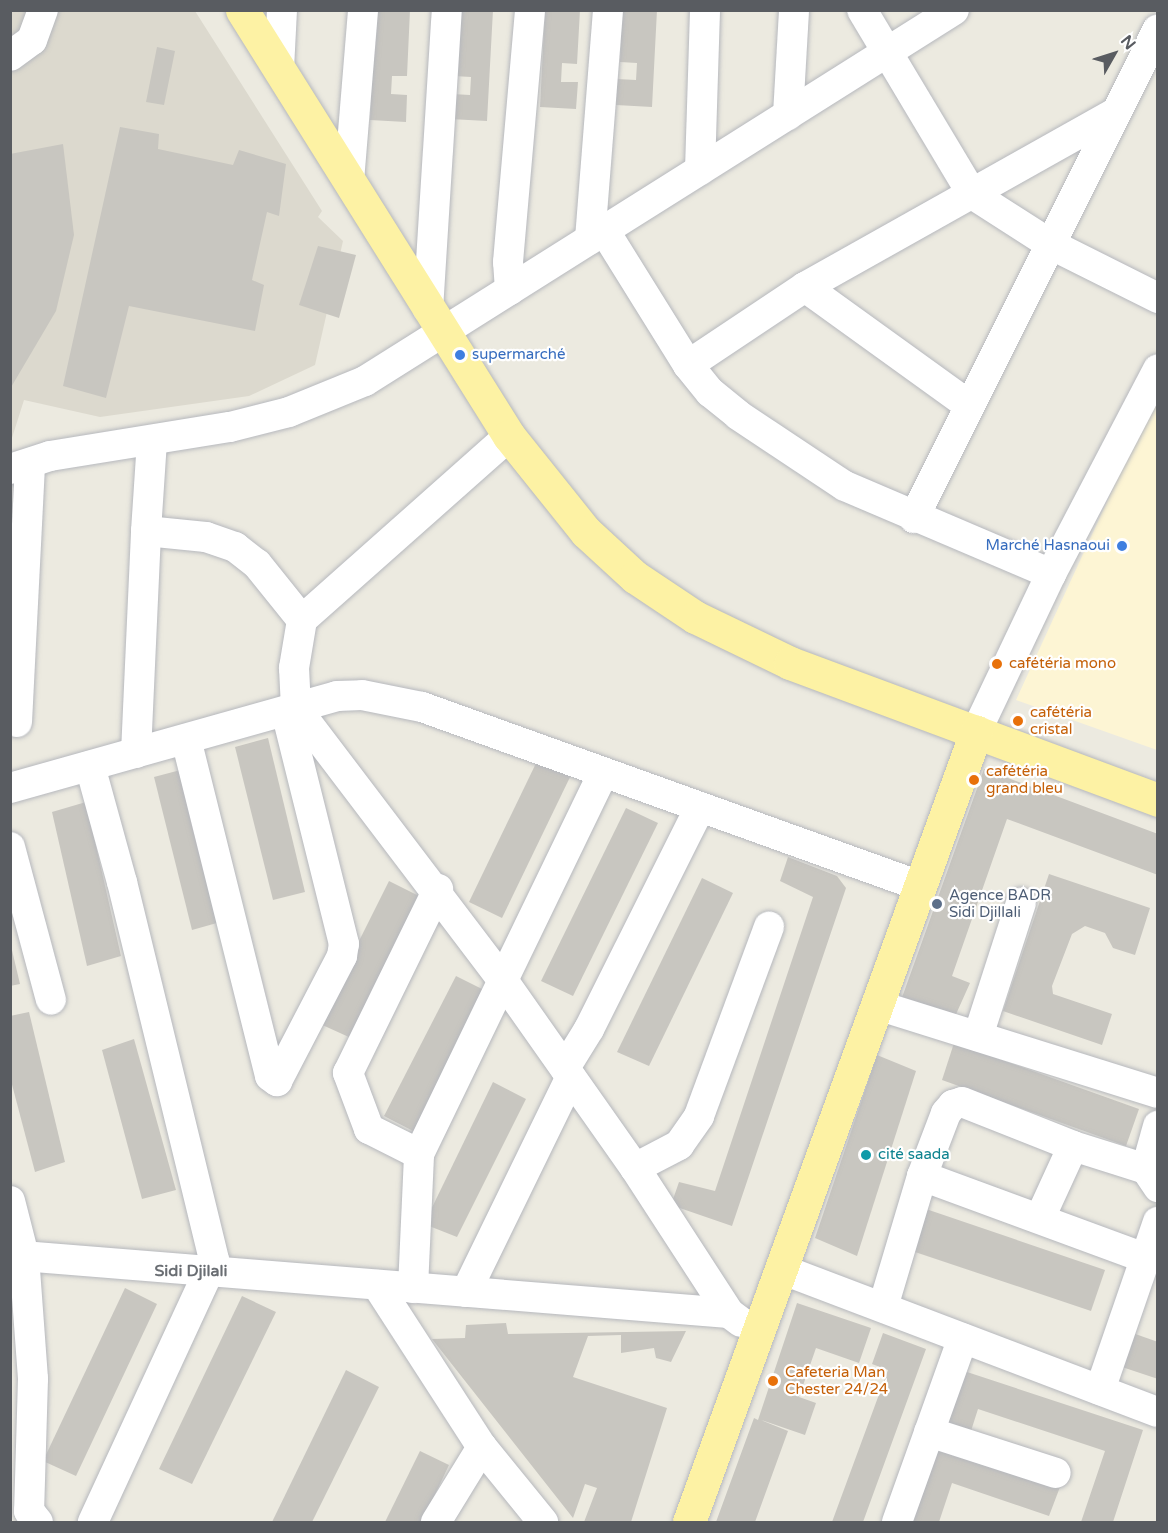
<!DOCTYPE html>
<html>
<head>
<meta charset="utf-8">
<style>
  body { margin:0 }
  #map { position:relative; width:1168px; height:1533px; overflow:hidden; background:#eceae0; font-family:"Varela Round",sans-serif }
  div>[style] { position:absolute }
  .commercial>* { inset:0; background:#fdf5d4 }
  .education>* { inset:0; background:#dcd9ce }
  .building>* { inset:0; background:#c8c6c0 }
  .roads { filter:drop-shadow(0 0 2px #b6b8bd) drop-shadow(0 0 2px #b6b8bd) }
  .minor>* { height:30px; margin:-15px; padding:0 15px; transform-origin:15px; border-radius:15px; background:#fff }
  .major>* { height:33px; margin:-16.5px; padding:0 16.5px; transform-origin:16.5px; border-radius:16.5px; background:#fdf2a4 }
  .dots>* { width:16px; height:16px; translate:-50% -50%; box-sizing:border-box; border:3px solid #fff; border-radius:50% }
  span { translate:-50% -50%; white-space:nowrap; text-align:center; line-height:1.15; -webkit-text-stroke:4.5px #fff; paint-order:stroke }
  .shop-label { font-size:15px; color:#366cbe }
  .left { translate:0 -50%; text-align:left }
  .right { translate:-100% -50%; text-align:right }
  .food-label { font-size:15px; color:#c56008 }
  .service-label { font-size:15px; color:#4e5e75 }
  .culture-label { font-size:15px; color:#0d838f }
  .neighbourhood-label { font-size:16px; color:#6a6e73; font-weight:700 }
  .frame { position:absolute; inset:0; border:12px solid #595c61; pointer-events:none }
  .north { position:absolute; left:1084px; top:24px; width:60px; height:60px; -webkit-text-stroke:4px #fff; paint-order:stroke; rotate:51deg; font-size:16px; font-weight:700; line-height:24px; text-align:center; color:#595c61 }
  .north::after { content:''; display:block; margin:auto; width:21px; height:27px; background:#595c61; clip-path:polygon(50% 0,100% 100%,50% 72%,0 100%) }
</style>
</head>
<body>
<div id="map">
  <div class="commercial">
    <div style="clip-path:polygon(1157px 393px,1157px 750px,1016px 700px)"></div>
  </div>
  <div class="education">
    <div style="clip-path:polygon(11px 11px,195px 11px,322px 211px,318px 217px,343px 241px,315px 365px,249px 396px,100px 417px,24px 400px,11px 441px)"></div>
  </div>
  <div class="building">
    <div style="clip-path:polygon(375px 10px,410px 10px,407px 76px,392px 76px,391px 94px,407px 95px,406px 122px,370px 120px)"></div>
    <div style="clip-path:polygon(458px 10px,493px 10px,487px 121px,450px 119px,452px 94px,470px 95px,471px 77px,454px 76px)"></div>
    <div style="clip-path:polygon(545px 10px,580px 10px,577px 64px,562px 63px,561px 82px,578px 82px,576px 109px,540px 107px)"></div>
    <div style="clip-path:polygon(622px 10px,657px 10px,652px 107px,616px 105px,617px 79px,636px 80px,637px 63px,620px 62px)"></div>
    <div style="clip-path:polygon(157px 47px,175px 51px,164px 105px,146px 102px)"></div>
    <div style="clip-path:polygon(120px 127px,159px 134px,158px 149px,233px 165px,239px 150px,286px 164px,279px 216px,267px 212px,252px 280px,264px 285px,255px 331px,129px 306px,106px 398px,63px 386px)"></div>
    <div style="clip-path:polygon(63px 144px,74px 235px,56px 311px,10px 389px,10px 154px)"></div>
    <div style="clip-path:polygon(318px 246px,356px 255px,339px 318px,299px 305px)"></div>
    <div style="clip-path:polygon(268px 738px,305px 892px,273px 900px,235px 747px)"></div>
    <div style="clip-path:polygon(539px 757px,572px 773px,502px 918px,469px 902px)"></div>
    <div style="clip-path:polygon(188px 768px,224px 921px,192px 930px,154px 777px)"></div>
    <div style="clip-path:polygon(984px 769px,1158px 834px,1158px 875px,1007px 819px,952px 976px,970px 983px,953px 1021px,900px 1003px)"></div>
    <div style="clip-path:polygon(86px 802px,121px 956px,87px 966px,52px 812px)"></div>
    <div style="clip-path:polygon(626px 808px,658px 823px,573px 996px,541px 981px)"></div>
    <div style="clip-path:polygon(788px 857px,837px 876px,846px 888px,732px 1226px,671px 1205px,679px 1182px,715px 1191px,813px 897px,780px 881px)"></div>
    <div style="clip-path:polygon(1049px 874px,1150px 908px,1135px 955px,1113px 948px,1105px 933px,1085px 926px,1072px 934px,1052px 986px,1053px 994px,1112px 1014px,1102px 1045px,1003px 1011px)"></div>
    <div style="clip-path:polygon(702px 878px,733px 893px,649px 1066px,617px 1052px)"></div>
    <div style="clip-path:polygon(389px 881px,421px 897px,351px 1038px,318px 1023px)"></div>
    <div style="clip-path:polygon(11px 946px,20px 984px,10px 986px,10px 947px)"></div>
    <div style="clip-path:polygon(456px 976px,486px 991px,417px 1133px,384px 1116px)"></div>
    <div style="clip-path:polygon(29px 1012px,65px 1162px,35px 1172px,10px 1077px,10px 1016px)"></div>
    <div style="clip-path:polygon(134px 1039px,176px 1190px,142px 1199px,102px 1050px)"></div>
    <div style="clip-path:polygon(954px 1043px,1139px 1109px,1126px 1146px,942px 1080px)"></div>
    <div style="clip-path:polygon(877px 1055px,916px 1071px,857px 1256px,815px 1238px)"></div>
    <div style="clip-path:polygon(493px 1082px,526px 1099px,457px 1237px,424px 1224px)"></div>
    <div style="clip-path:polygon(926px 1209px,1105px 1270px,1091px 1311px,912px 1251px)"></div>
    <div style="clip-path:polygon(125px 1288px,157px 1304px,76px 1476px,43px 1461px)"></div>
    <div style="clip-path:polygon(242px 1296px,276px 1312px,192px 1484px,159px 1469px)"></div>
    <div style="clip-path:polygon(797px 1303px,871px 1328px,859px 1363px,816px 1348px,799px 1397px,816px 1403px,805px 1435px,761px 1420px,788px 1431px,755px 1522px,716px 1522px,754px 1418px,758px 1420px)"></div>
    <div style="clip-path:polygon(506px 1323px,508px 1334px,686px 1331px,671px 1362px,656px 1358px,654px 1348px,621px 1353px,621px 1335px,588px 1336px,573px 1377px,667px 1408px,631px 1522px,584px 1522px,597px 1488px,585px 1484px,573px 1518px,432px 1339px,465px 1338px,466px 1325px)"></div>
    <div style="clip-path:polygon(1124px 1330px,1158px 1342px,1158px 1379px,1113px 1364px)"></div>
    <div style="clip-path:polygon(883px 1333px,926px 1349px,863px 1522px,832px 1522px,888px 1370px,872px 1364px)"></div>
    <div style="clip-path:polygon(346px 1370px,379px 1387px,312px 1522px,272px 1522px)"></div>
    <div style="clip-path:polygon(964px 1371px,1143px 1430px,1113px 1522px,1081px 1522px,1105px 1451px,978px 1409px,970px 1434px,946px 1426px)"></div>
    <div style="clip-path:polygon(934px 1444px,1060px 1487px,1049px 1516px,952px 1483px,939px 1522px,908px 1522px)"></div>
    <div style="clip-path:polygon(420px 1451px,449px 1465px,422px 1522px,385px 1522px)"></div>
  </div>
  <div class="roads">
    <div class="minor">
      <div style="left:862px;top:10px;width:214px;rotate:59.1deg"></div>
      <div style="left:972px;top:194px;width:93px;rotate:32.7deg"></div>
      <div style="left:1050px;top:244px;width:121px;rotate:26.6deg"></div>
      <div style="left:10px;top:56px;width:27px;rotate:-36deg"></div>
      <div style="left:32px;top:40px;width:32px;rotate:-70deg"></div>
      <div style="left:279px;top:69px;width:59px;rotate:-87.1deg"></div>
      <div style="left:788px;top:115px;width:105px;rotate:-86.7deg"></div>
      <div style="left:700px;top:170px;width:160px;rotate:-88.2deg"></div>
      <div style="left:349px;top:181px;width:172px;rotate:-85.3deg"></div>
      <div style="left:604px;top:230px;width:159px;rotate:58.1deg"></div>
      <div style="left:688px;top:365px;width:35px;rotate:51deg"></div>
      <div style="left:710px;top:392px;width:36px;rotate:39deg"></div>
      <div style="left:738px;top:415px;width:128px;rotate:33.6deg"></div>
      <div style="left:845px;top:486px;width:224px;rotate:23.1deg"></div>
      <div style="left:590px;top:239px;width:230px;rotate:-85.5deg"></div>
      <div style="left:805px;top:287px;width:203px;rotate:35.8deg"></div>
      <div style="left:510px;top:290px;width:28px;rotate:-94deg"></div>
      <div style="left:508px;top:262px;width:253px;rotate:-85deg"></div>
      <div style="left:428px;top:309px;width:300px;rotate:-86.4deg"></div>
      <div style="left:688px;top:365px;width:141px;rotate:-33.7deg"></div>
      <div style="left:805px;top:287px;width:353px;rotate:-29.3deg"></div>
      <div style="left:509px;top:436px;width:277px;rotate:138.4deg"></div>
      <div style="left:302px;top:620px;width:49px;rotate:99.5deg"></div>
      <div style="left:294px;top:668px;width:40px;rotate:87.1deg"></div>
      <div style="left:296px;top:708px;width:340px;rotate:52.8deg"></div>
      <div style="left:502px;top:979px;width:231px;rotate:54.9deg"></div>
      <div style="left:635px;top:1168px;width:173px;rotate:57deg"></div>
      <div style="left:10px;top:469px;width:42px;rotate:-18deg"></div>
      <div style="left:50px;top:456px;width:182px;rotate:-9.2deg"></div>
      <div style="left:230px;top:427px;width:61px;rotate:-14.3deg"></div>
      <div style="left:289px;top:412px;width:82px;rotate:-22.2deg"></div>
      <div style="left:365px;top:381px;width:696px;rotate:-32.21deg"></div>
      <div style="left:914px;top:518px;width:546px;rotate:-63.48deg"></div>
      <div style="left:146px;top:531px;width:91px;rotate:-86.2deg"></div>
      <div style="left:17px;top:722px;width:259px;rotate:-87.1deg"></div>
      <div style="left:976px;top:732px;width:175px;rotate:-64.6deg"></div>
      <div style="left:1051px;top:574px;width:231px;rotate:-62.4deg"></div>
      <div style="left:186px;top:739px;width:347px;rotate:76deg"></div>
      <div style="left:270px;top:1076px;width:9px;rotate:36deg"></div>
      <div style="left:277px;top:1081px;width:141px;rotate:-62.5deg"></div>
      <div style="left:342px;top:956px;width:12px;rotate:-81deg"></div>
      <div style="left:344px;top:944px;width:240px;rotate:-104deg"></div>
      <div style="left:136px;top:753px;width:222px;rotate:-87.4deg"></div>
      <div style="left:146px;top:531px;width:60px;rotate:5.7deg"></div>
      <div style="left:206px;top:537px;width:31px;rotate:19deg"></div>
      <div style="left:235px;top:547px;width:28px;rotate:38deg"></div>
      <div style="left:257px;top:564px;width:72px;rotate:51.2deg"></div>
      <div style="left:90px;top:766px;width:120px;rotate:74.6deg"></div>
      <div style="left:122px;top:882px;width:389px;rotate:76.3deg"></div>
      <div style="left:214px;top:1260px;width:289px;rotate:114.8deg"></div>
      <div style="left:10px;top:788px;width:340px;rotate:-15.7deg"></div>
      <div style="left:337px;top:696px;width:25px;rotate:-2deg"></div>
      <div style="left:362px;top:695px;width:61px;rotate:11.3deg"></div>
      <div style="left:422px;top:707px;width:529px;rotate:19.77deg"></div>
      <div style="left:10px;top:847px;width:158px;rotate:75deg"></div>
      <div style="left:877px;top:1005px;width:294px;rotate:17.4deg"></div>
      <div style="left:978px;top:1036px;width:140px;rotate:-72.1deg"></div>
      <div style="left:565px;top:1068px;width:46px;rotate:-58.4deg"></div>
      <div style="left:589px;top:1029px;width:248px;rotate:-63.4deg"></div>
      <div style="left:419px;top:1154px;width:56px;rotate:-153.4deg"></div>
      <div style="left:369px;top:1129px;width:60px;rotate:-110.6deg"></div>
      <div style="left:348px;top:1073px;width:205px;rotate:-63.9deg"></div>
      <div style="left:635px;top:1168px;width:50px;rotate:-27.6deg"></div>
      <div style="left:679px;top:1145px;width:35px;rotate:-55deg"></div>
      <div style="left:699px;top:1116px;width:202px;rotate:-69.7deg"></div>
      <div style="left:1146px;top:1169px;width:45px;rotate:-74.4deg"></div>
      <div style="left:922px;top:1176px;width:241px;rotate:20.2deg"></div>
      <div style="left:10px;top:1201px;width:57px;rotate:75.7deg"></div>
      <div style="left:24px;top:1256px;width:123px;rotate:85.8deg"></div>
      <div style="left:33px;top:1379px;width:132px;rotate:91.7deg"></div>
      <div style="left:29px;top:1511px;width:14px;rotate:51deg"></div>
      <div style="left:1040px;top:1218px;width:79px;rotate:-65.4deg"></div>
      <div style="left:10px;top:1255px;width:721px;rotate:4.61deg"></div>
      <div style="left:729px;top:1313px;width:15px;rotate:37deg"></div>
      <div style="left:781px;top:1269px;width:403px;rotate:20.8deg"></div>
      <div style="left:377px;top:1285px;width:193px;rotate:57.1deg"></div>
      <div style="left:482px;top:1447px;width:97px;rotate:50.9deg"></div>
      <div style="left:413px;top:1288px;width:134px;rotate:-87.4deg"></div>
      <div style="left:419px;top:1154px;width:424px;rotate:-64.2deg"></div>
      <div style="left:466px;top:1292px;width:239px;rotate:-64deg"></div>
      <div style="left:883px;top:1307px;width:137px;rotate:-73.4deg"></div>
      <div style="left:922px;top:1176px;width:67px;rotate:-69.1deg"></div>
      <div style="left:946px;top:1113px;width:11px;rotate:-49deg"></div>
      <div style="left:953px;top:1105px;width:9px;rotate:-18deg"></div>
      <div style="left:962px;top:1102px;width:119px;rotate:21.6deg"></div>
      <div style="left:1073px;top:1146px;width:77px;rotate:17.5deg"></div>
      <div style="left:1146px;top:1169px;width:22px;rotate:56deg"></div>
      <div style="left:1100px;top:1390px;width:178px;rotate:-71deg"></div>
      <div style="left:929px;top:1432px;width:133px;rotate:17.9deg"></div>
      <div style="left:436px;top:1522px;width:88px;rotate:-58.5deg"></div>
      <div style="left:897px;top:1522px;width:195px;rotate:-70.3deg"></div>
    </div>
    <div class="major">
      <div style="left:242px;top:10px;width:503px;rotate:57.92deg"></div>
      <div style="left:509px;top:436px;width:123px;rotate:51.3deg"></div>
      <div style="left:586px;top:532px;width:67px;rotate:42.6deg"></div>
      <div style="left:635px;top:577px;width:72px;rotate:33.7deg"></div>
      <div style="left:695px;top:617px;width:106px;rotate:25.8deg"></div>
      <div style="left:790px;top:663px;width:393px;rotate:20.4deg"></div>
      <div style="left:689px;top:1522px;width:841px;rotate:-70.03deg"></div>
    </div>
  </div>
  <div class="dots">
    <div style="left:460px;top:355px;background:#3f7fe0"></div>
    <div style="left:1122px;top:546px;background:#3f7fe0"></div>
    <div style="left:997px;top:664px;background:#e8710a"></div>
    <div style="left:1018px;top:721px;background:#e8710a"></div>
    <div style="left:974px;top:780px;background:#e8710a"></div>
    <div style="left:937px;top:904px;background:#5c6f8a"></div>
    <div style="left:866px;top:1155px;background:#0f9aa8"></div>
    <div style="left:773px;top:1381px;background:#e8710a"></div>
  </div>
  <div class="shop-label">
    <span class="left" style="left:472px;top:355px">supermarché</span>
    <span class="right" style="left:1110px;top:546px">Marché Hasnaoui</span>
  </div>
  <div class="food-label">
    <span class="left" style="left:1009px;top:664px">cafétéria mono</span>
    <span class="left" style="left:1030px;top:721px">cafétéria<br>cristal</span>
    <span class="left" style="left:986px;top:780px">cafétéria<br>grand bleu</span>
    <span class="left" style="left:785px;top:1381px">Cafeteria Man<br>Chester 24/24</span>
  </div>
  <div class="service-label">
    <span class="left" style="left:949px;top:904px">Agence BADR<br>Sidi Djillali</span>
  </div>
  <div class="culture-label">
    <span class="left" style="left:878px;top:1155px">cité saada</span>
  </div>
  <div class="neighbourhood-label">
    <span style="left:191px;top:1271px">Sidi Djilali</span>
  </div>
  <div class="frame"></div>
  <div class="north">N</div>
</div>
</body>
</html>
